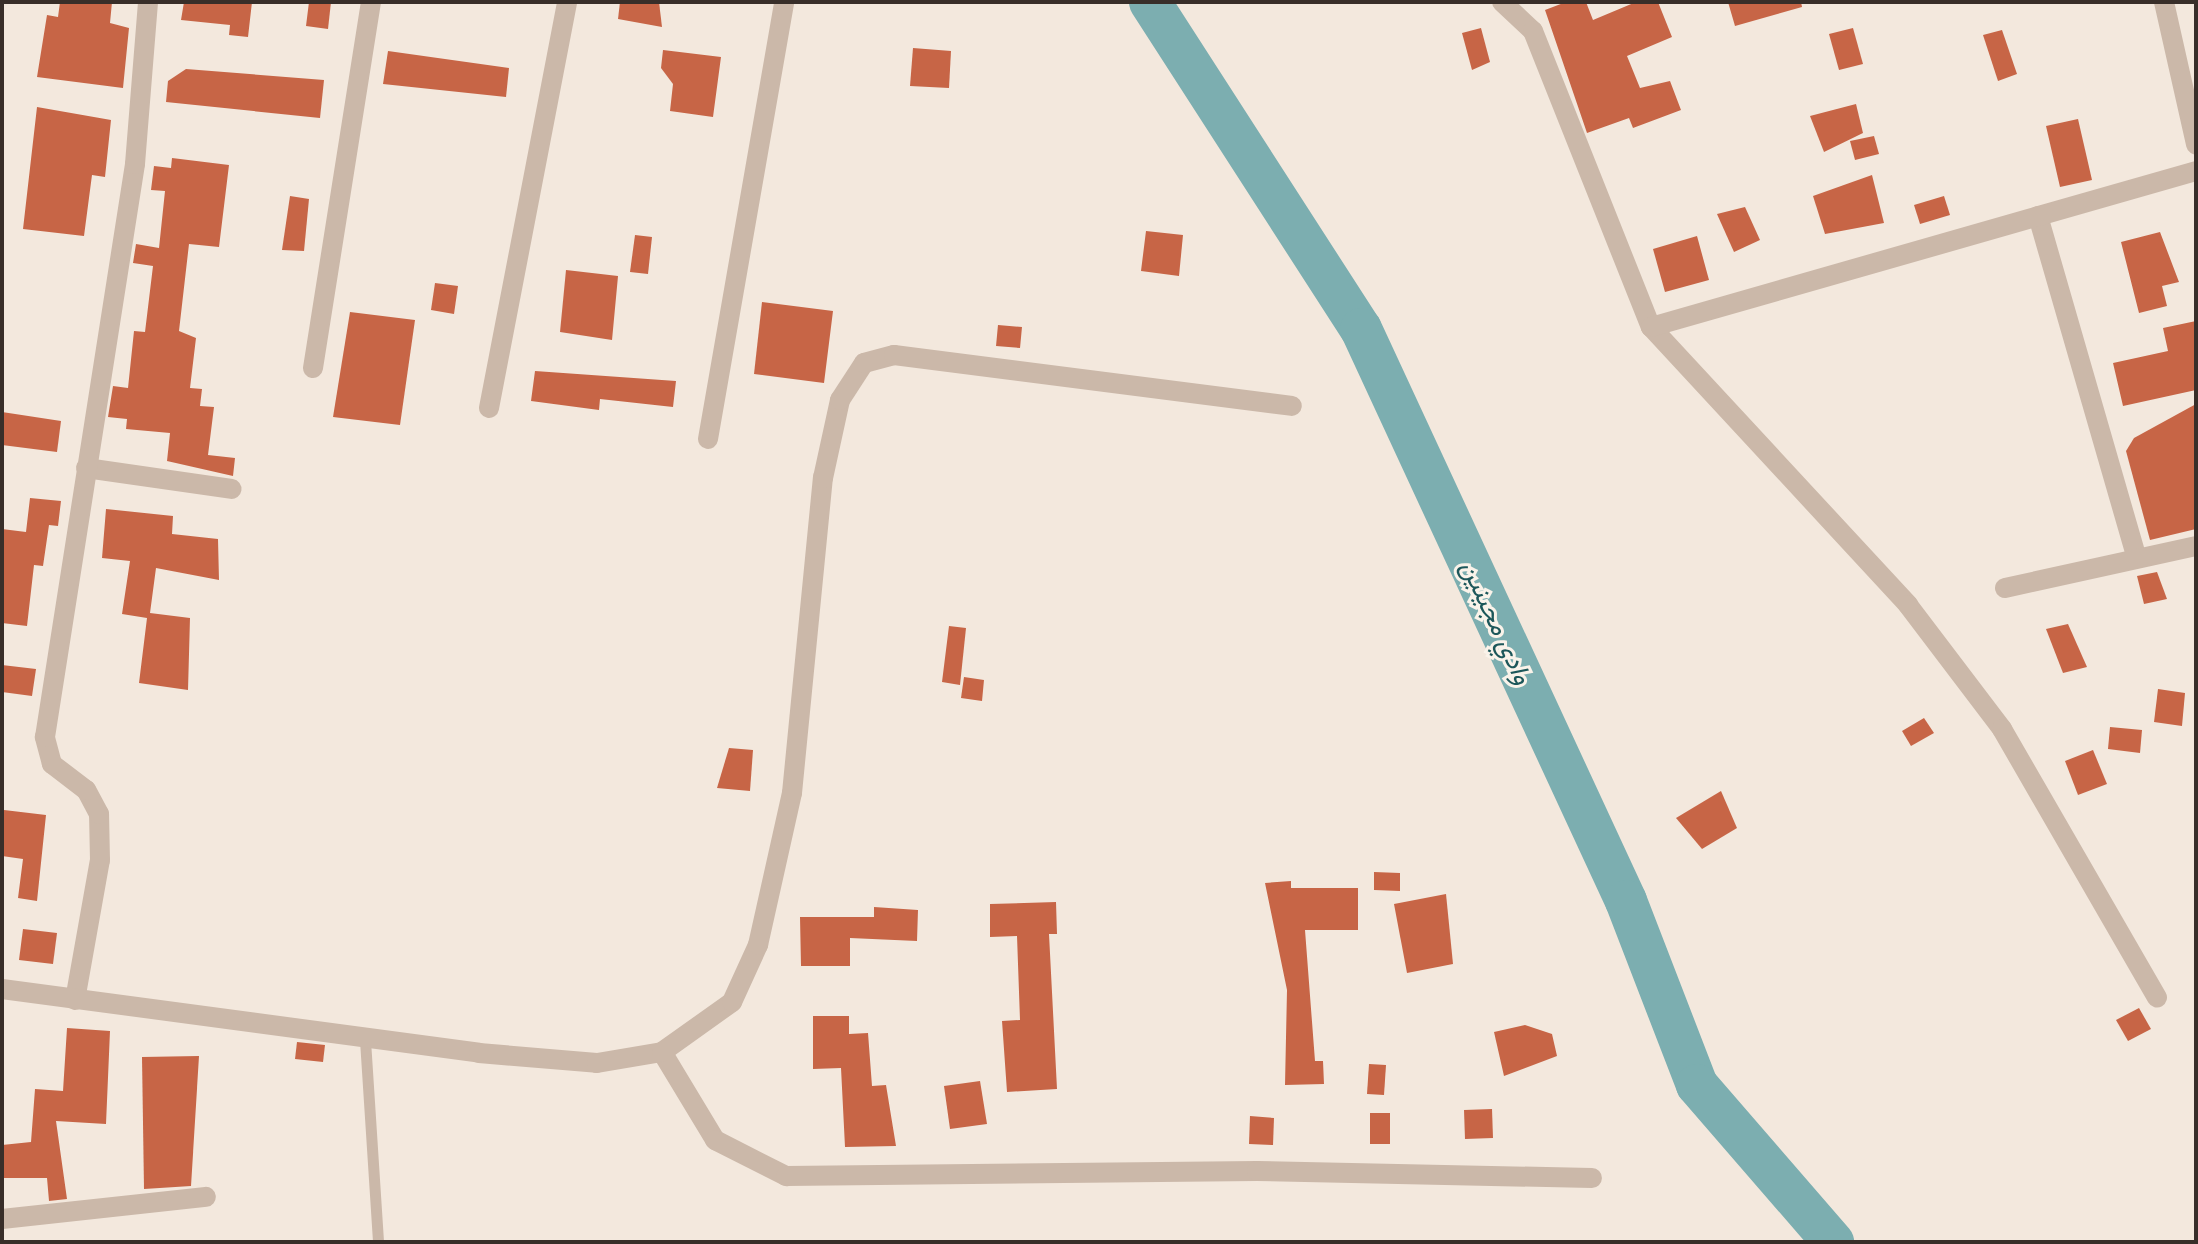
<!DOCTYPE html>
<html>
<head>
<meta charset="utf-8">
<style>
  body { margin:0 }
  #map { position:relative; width:2198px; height:1244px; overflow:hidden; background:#f3e8dd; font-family:Lato,Vazirmatn,sans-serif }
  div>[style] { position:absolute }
  .river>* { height:42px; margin:-21px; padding:0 21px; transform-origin:21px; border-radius:21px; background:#7caeb0 }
  .building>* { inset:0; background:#c76546 }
  .service>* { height:11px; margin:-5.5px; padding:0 5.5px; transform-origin:5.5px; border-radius:5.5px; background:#cbb8a9 }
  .minor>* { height:20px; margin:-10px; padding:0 10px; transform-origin:10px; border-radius:10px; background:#cbb8a9 }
  .tertiary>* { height:20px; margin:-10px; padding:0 10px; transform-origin:10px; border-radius:10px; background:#cbb8a9 }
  span { translate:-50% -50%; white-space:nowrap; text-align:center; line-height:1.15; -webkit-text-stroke:6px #faf3ea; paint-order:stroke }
  .water-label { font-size:26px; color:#1d575a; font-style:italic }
  .frame { position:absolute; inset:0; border:4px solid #382e29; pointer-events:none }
</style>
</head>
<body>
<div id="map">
  <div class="river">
    <div style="left:1150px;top:2px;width:389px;rotate:57.2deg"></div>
    <div style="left:1361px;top:329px;width:630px;rotate:65.14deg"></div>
    <div style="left:1626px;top:901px;width:197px;rotate:68.9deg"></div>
    <div style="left:1697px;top:1085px;width:208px;rotate:49.1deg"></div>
  </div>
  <div class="building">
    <div style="clip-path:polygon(60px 2px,112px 2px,110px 23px,129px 28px,123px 88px,37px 77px,47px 15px,58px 17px)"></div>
    <div style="clip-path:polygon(184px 2px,252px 2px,248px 37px,229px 35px,230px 25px,181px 20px)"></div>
    <div style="clip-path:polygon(309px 2px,331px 2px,328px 29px,306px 26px)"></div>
    <div style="clip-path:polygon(620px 2px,659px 2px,662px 27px,618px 19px)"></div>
    <div style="clip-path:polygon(1566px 2px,1586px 2px,1593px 20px,1636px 2px,1658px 2px,1672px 37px,1627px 56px,1640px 88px,1670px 81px,1681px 110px,1633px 128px,1629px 118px,1587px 133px,1545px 10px)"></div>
    <div style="clip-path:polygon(1728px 2px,1801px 2px,1802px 7px,1735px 26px)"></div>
    <div style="clip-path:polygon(1481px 28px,1490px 62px,1472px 70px,1462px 33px)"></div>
    <div style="clip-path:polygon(1853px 28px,1863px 64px,1839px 70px,1829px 34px)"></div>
    <div style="clip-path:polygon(2002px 30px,2017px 74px,1998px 81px,1983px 35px)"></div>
    <div style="clip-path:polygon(913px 48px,951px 51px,949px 88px,910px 86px)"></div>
    <div style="clip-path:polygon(663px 50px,721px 57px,713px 117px,670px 111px,673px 84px,661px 68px)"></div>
    <div style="clip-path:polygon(388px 51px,509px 68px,506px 97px,383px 84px)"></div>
    <div style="clip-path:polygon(186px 69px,324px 80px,320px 118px,166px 102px,168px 81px)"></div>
    <div style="clip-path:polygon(1856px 104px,1863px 133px,1824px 152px,1810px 116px)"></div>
    <div style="clip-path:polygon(37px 107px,111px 120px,105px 177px,92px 175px,84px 236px,23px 229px)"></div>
    <div style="clip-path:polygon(2078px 119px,2092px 180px,2060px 187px,2046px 126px)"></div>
    <div style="clip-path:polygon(1874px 136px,1879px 154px,1855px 160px,1850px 141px)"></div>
    <div style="clip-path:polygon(172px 158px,229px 165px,219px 247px,189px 244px,179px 331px,196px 338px,190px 388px,202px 389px,200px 406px,214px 407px,208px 455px,235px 458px,233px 476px,167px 461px,170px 433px,126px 429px,127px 419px,108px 417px,113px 386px,128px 388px,134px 331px,145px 332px,153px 266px,133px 263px,136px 244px,159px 248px,165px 191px,151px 190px,154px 166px,171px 168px)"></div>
    <div style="clip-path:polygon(1872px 175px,1884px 223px,1825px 234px,1813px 196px)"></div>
    <div style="clip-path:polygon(290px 196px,309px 199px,304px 251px,282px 250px)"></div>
    <div style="clip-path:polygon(1944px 196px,1950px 215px,1920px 224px,1914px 205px)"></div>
    <div style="clip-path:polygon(1745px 207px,1760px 240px,1734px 252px,1717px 214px)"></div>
    <div style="clip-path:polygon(1146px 231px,1183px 235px,1179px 276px,1141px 271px)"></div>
    <div style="clip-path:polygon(2160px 232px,2179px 282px,2162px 286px,2167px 306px,2139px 313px,2121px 242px)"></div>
    <div style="clip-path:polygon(635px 235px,652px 237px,648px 274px,630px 272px)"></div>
    <div style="clip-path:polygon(1697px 236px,1709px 280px,1665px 292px,1653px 249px)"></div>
    <div style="clip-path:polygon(566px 270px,618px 276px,612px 340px,560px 332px)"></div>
    <div style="clip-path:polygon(435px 283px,458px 286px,454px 314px,431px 310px)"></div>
    <div style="clip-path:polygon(762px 302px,833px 311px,824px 383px,754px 374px)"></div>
    <div style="clip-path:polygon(350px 312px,415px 320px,400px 425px,333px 417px)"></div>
    <div style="clip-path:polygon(2196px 321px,2196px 390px,2123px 406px,2113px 363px,2168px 351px,2163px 328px)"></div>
    <div style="clip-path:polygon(998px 325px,1022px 327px,1020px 348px,996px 346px)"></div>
    <div style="clip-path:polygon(535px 371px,676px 381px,673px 407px,600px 399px,599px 410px,531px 401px)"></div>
    <div style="clip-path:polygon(2196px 404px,2196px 529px,2150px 540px,2126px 451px,2134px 438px)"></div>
    <div style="clip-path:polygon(2px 412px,61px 421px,57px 452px,2px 445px)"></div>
    <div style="clip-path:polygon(30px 498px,61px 501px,58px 526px,49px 525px,43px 566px,34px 565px,27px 626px,2px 623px,2px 529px,26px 532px)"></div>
    <div style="clip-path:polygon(106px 509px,173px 516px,172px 534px,218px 539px,219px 580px,156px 568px,150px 613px,190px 618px,188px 690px,139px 683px,147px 618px,122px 614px,130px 561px,102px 558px)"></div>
    <div style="clip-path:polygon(2157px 572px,2167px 599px,2144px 604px,2137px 576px)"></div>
    <div style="clip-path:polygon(2068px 624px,2087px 667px,2063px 673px,2046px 629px)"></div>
    <div style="clip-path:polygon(949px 626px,966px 628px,960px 685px,942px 682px)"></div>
    <div style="clip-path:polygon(2px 665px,36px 669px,32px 696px,2px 692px)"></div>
    <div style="clip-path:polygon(964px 677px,984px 680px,982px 701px,961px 698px)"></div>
    <div style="clip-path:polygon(2158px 689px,2185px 693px,2182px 726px,2154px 722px)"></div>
    <div style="clip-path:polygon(1924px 718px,1934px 733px,1911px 746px,1902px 731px)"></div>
    <div style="clip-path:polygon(2110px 727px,2142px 730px,2140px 753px,2108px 749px)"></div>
    <div style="clip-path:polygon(729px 748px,753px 750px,750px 791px,717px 788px)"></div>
    <div style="clip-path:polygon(2093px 750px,2107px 784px,2078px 795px,2065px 761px)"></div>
    <div style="clip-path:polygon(1721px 791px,1737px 828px,1702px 849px,1676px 818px)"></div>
    <div style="clip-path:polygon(4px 810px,46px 815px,37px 901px,18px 898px,23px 859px,2px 856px)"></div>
    <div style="clip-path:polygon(1374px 872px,1400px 873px,1400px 891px,1374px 890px)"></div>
    <div style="clip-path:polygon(1291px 881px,1291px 888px,1358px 888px,1358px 930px,1305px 930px,1315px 1061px,1323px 1061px,1324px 1084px,1285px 1085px,1287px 990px,1265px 883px)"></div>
    <div style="clip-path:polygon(1446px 894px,1453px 964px,1407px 973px,1394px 904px)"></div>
    <div style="clip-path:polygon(1056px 902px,1057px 934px,1049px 934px,1057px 1089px,1007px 1092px,1002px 1021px,1020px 1020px,1017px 936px,990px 937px,990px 904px)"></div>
    <div style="clip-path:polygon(874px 907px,918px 910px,917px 941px,850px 938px,850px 966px,801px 966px,800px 917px,874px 917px)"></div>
    <div style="clip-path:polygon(23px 929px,57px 933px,53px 964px,19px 960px)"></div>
    <div style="clip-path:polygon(2139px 1008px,2151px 1029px,2128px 1041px,2116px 1020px)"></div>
    <div style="clip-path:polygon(813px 1016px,849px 1016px,849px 1034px,868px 1033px,872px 1086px,886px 1085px,896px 1146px,845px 1147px,841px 1068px,813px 1069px)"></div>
    <div style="clip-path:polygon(1525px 1025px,1552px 1034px,1557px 1056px,1504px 1076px,1494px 1032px)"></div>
    <div style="clip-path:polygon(67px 1028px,110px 1031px,106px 1124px,56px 1121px,67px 1199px,49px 1201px,47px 1178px,2px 1178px,2px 1145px,31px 1142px,35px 1089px,63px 1091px)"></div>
    <div style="clip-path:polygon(297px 1042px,325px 1045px,323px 1062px,295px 1059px)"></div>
    <div style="clip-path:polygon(199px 1056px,191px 1186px,144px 1189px,142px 1057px)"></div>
    <div style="clip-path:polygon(1369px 1064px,1386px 1065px,1384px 1095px,1367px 1094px)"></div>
    <div style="clip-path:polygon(980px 1081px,987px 1124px,950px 1129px,944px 1086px)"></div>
    <div style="clip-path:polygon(1492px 1109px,1493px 1138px,1465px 1139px,1464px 1110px)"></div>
    <div style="clip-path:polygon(1370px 1113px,1390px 1113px,1390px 1144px,1370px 1144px)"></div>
    <div style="clip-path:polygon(1250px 1116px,1274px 1118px,1273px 1145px,1249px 1144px)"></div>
  </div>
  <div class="service">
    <div style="left:365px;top:1040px;width:202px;rotate:86.3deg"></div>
  </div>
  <div class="minor">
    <div style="left:1502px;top:2px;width:42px;rotate:43.1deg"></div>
    <div style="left:1533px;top:31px;width:319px;rotate:68.3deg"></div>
    <div style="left:1651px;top:327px;width:379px;rotate:47.2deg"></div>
    <div style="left:1908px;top:605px;width:156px;rotate:52.8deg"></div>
    <div style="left:2002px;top:729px;width:310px;rotate:60deg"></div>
    <div style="left:2164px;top:2px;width:146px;rotate:77.3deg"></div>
    <div style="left:2038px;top:216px;width:356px;rotate:73.9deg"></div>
    <div style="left:1651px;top:327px;width:567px;rotate:-15.97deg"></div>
    <div style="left:313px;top:368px;width:371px;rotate:-81deg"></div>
    <div style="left:489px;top:408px;width:413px;rotate:-79.1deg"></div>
    <div style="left:708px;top:439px;width:444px;rotate:-80.1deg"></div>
    <div style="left:86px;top:468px;width:147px;rotate:8.2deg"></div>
    <div style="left:2005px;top:588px;width:196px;rotate:-12.4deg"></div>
    <div style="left:75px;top:1000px;width:142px;rotate:-79.9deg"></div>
    <div style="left:100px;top:860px;width:46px;rotate:-91.2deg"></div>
    <div style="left:99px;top:814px;width:27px;rotate:-118deg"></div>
    <div style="left:86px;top:790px;width:43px;rotate:-142.6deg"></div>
    <div style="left:52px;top:764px;width:28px;rotate:-105deg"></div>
    <div style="left:45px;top:737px;width:580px;rotate:-81.07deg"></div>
    <div style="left:135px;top:164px;width:163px;rotate:-85.4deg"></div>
    <div style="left:662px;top:1052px;width:103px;rotate:58.9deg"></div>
    <div style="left:715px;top:1140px;width:80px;rotate:26.9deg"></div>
    <div style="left:786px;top:1176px;width:471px;rotate:-0.6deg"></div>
    <div style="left:1257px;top:1171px;width:335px;rotate:1.2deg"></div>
    <div style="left:2px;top:1219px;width:205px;rotate:-6.2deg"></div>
  </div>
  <div class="tertiary">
    <div style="left:2px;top:989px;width:481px;rotate:7.6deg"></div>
    <div style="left:479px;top:1053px;width:118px;rotate:4.8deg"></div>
    <div style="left:597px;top:1063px;width:66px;rotate:-9.6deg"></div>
    <div style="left:662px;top:1052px;width:86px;rotate:-35.5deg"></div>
    <div style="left:732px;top:1002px;width:63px;rotate:-65.5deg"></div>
    <div style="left:758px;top:945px;width:156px;rotate:-77.4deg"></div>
    <div style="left:792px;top:793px;width:317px;rotate:-84.4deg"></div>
    <div style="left:823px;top:478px;width:80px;rotate:-77.7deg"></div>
    <div style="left:840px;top:400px;width:44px;rotate:-57deg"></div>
    <div style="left:864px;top:363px;width:31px;rotate:-15deg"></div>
    <div style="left:894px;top:355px;width:401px;rotate:7.3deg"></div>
  </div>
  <div class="water-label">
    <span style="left:1497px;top:622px;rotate:65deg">وادي مجينين</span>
  </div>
  <div class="frame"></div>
</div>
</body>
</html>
